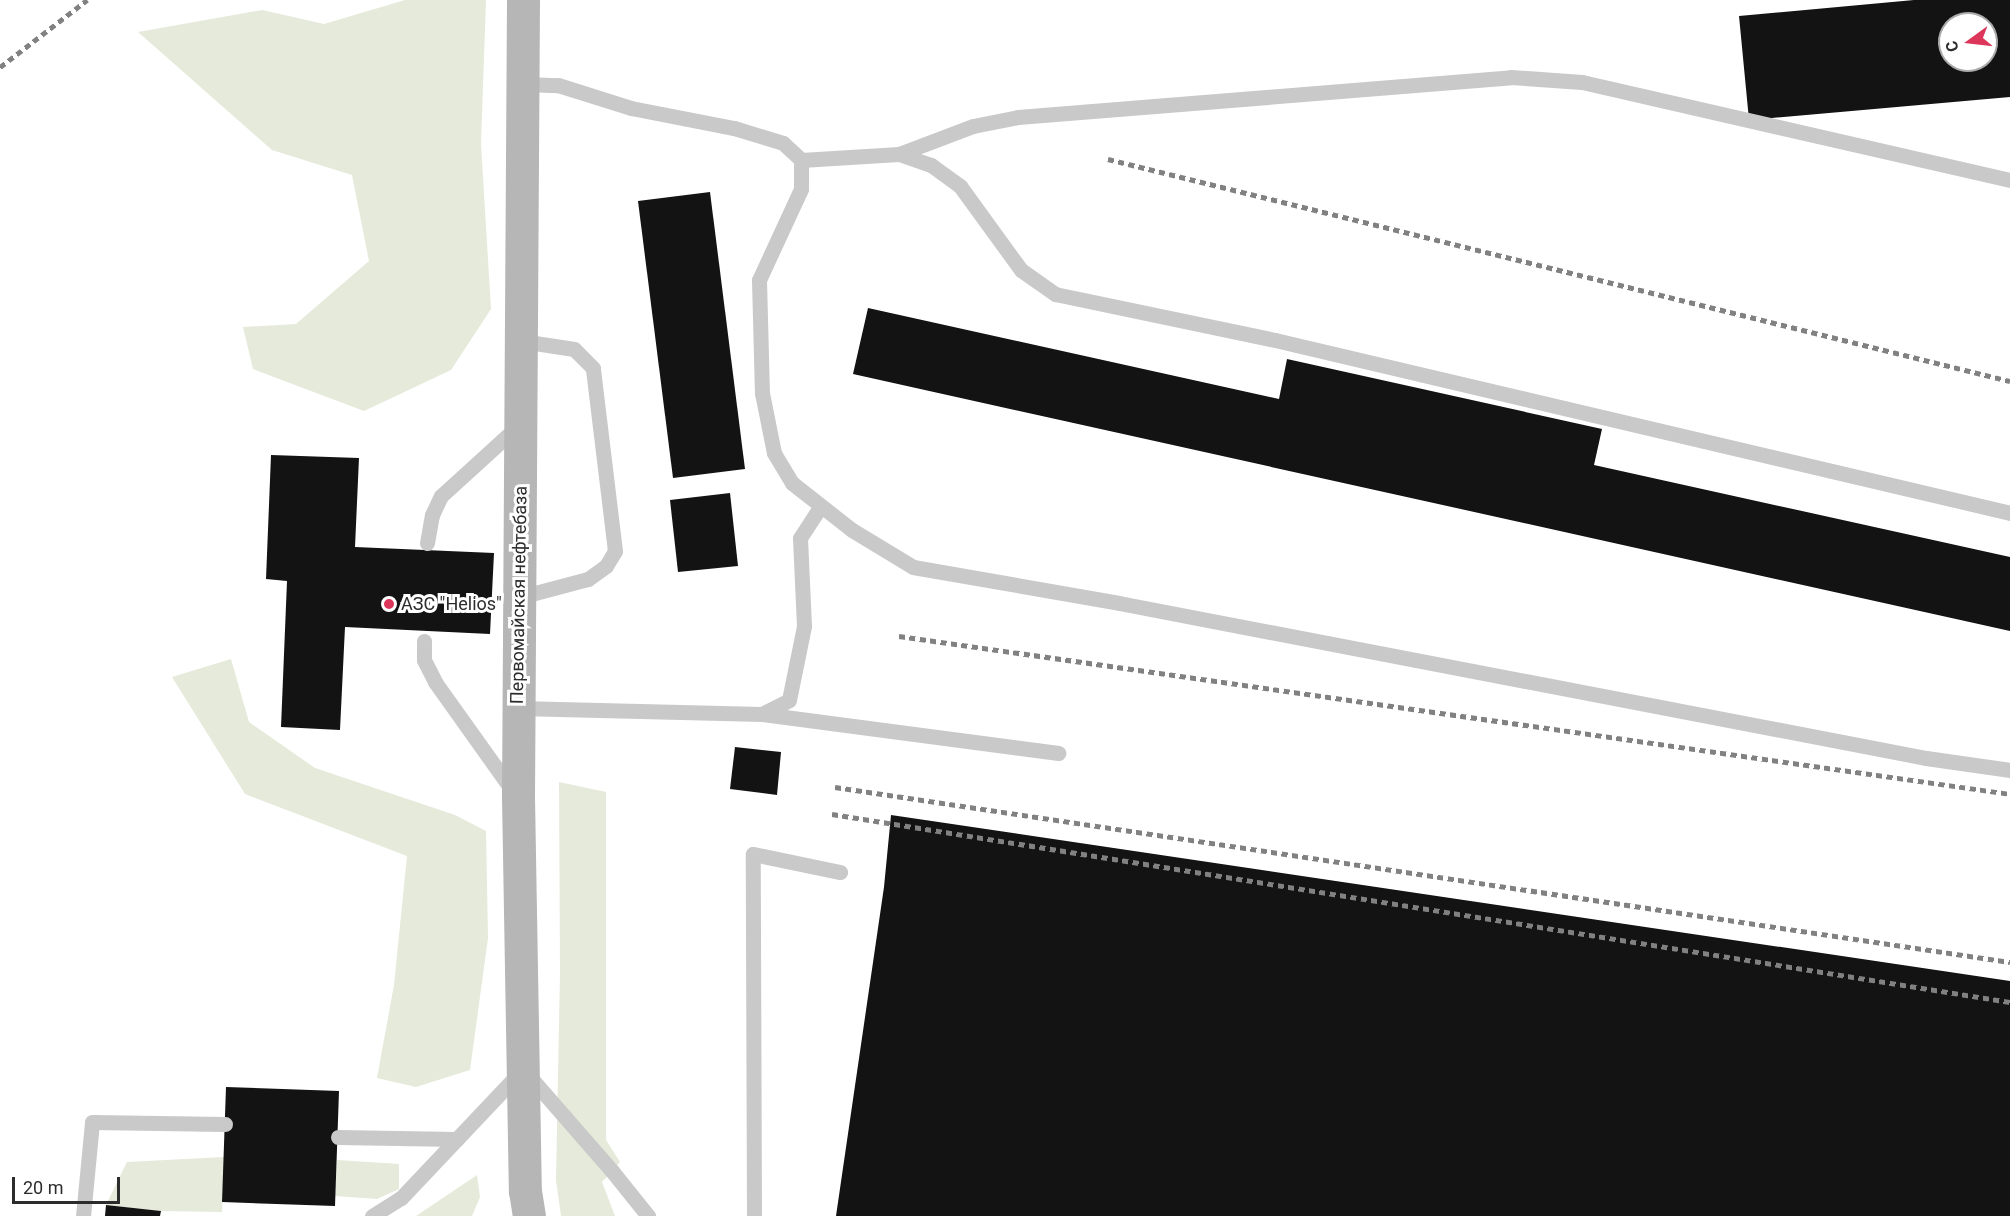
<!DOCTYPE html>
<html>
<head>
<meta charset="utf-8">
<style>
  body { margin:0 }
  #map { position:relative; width:2010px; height:1216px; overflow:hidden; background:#fff; font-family:Roboto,sans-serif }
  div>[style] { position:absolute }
  .green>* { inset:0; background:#e5eada }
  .building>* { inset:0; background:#131313 }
  .lane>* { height:15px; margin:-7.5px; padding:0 7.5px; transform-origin:7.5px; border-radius:7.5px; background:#c9c9c9 }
  .secondary>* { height:33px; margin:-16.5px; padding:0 16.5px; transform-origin:16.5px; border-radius:16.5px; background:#b6b6b6 }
  .rail>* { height:4.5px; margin-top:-2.25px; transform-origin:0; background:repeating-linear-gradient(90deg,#818181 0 6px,transparent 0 10.5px) }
  .dots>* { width:16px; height:16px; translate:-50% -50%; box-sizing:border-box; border:3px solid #fff; border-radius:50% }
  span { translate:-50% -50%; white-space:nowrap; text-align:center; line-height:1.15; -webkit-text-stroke:6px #fff; paint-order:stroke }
  .street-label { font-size:18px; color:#2c2c2c }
  .poi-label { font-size:18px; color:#2c2c2c }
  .left { translate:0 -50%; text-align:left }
  .north { position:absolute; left:1938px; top:12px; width:60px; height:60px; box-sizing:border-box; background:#fff; border:2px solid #ababab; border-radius:50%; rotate:255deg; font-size:16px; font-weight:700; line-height:24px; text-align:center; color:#2c2c2c }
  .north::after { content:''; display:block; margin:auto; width:21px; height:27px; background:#dc365a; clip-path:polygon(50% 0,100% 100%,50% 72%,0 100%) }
  .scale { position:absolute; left:12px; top:1177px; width:108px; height:27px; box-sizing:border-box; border:3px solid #2c2c2c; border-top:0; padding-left:8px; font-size:18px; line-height:21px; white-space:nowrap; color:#2c2c2c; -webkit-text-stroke:4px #fff; paint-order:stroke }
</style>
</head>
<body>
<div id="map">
  <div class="green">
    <div style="clip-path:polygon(405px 0,486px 0,481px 144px,491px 309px,451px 370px,364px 411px,253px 369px,243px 327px,296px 324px,369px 261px,352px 175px,272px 150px,138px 32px,262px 10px,324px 24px)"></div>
    <div style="clip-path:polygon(231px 659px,249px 722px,315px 768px,455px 815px,486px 831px,488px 938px,470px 1070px,416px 1087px,377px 1078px,394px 985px,407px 856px,245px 794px,172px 677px)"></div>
    <div style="clip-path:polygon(559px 782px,606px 792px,606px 1140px,620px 1162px,602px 1182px,615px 1216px,561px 1216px,556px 1180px,560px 972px)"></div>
    <div style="clip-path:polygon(224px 1157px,222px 1212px,161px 1211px,106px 1205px,127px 1162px)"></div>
    <div style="clip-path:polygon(337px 1160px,399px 1164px,399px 1189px,377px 1199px,335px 1196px)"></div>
    <div style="clip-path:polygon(477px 1175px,480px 1197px,472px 1216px,416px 1216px)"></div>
  </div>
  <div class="building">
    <div style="clip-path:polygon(evenodd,1914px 0,2010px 0,2010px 97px,1749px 120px,1739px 16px,1914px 0,1950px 24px,1986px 24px,1986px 60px,1950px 60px,1950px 24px)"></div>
    <div style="clip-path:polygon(710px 192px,745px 469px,673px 478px,638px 201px)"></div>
    <div style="clip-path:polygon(868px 308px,1279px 399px,1287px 359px,1602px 429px,1594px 465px,2010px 557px,2010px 631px,853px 374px)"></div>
    <div style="clip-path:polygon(271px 455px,359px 458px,355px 547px,494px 553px,490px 634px,345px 627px,340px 730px,281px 727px,287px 581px,266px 579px)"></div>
    <div style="clip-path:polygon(730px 493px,738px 566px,678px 572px,670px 500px)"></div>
    <div style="clip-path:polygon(735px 747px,781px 752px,777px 795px,730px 789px)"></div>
    <div style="clip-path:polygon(891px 815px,2010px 981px,2010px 1216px,836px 1216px,884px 887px)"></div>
    <div style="clip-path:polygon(226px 1087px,339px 1091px,335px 1206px,222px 1202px)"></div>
    <div style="clip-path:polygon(106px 1205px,161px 1211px,160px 1216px,105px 1216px)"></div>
  </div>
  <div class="lane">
    <div style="left:523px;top:84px;width:35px;rotate:2deg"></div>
    <div style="left:558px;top:85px;width:77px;rotate:17.5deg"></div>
    <div style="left:631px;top:108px;width:105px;rotate:11deg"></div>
    <div style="left:734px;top:128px;width:51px;rotate:17deg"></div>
    <div style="left:783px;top:143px;width:25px;rotate:43deg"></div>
    <div style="left:801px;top:160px;width:29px;rotate:90deg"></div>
    <div style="left:801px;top:189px;width:100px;rotate:114.8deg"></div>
    <div style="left:759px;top:280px;width:113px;rotate:88.5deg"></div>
    <div style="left:762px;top:393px;width:61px;rotate:78.7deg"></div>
    <div style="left:774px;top:453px;width:35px;rotate:59deg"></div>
    <div style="left:792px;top:483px;width:76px;rotate:38.1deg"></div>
    <div style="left:852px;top:530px;width:71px;rotate:31.2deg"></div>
    <div style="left:913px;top:567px;width:209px;rotate:9.9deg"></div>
    <div style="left:1119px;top:603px;width:822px;rotate:10.87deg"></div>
    <div style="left:1926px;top:758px;width:85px;rotate:8.1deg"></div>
    <div style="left:899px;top:154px;width:79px;rotate:-20.7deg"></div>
    <div style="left:973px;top:126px;width:46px;rotate:-11.3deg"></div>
    <div style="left:1018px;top:117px;width:495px;rotate:-4.6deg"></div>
    <div style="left:1511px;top:77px;width:71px;rotate:4deg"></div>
    <div style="left:1582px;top:82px;width:439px;rotate:12.9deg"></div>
    <div style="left:801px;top:160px;width:98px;rotate:-3.5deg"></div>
    <div style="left:899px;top:154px;width:34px;rotate:19deg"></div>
    <div style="left:931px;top:165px;width:36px;rotate:36deg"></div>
    <div style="left:960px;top:186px;width:104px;rotate:54deg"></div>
    <div style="left:1021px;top:270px;width:42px;rotate:35.2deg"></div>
    <div style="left:1055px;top:294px;width:225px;rotate:11.8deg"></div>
    <div style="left:1275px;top:340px;width:755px;rotate:13.24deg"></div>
    <div style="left:427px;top:543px;width:28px;rotate:-80deg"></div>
    <div style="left:432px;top:515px;width:21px;rotate:-65deg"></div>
    <div style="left:441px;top:496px;width:104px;rotate:-42.3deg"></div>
    <div style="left:520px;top:597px;width:70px;rotate:-14.8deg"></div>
    <div style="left:588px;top:579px;width:22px;rotate:-36deg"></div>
    <div style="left:606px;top:566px;width:17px;rotate:-59deg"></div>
    <div style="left:615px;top:551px;width:184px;rotate:-96.9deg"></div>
    <div style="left:593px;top:368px;width:27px;rotate:-135deg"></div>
    <div style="left:574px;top:349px;width:53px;rotate:-171.3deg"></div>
    <div style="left:424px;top:641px;width:19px;rotate:90deg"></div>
    <div style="left:424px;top:660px;width:25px;rotate:63deg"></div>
    <div style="left:435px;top:682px;width:133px;rotate:54.5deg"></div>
    <div style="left:518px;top:708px;width:244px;rotate:1.4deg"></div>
    <div style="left:762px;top:714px;width:30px;rotate:-27deg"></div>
    <div style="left:789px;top:700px;width:76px;rotate:-78.5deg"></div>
    <div style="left:804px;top:626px;width:88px;rotate:-92.6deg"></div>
    <div style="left:800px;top:538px;width:38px;rotate:-57deg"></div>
    <div style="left:762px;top:714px;width:299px;rotate:7.5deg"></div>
    <div style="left:338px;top:1137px;width:119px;rotate:1deg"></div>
    <div style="left:83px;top:1216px;width:94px;rotate:-84.5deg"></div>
    <div style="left:92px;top:1122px;width:133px;rotate:0.9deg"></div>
    <div style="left:372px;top:1216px;width:34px;rotate:-32deg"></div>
    <div style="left:401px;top:1198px;width:178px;rotate:-46.6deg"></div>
    <div style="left:523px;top:1069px;width:135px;rotate:48.9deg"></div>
    <div style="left:612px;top:1171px;width:58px;rotate:51.3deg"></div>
    <div style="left:754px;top:1216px;width:362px;rotate:-90.2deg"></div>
    <div style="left:753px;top:854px;width:89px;rotate:11.7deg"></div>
  </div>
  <div class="secondary">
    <div style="left:523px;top:0;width:797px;rotate:90.36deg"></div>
    <div style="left:518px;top:797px;width:394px;rotate:89deg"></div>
    <div style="left:525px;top:1191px;width:25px;rotate:81deg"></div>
  </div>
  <div class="rail">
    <div style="left:0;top:67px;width:110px;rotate:-37.6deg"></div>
    <div style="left:1108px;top:159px;width:929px;rotate:13.83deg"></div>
    <div style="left:899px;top:636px;width:1122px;rotate:8.09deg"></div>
    <div style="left:835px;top:787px;width:1188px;rotate:8.47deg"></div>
    <div style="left:832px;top:814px;width:1193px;rotate:9.07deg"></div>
  </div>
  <div class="dots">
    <div style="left:389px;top:604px;background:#dc365a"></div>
  </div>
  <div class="street-label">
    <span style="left:519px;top:595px;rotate:-89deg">Первомайская нефтебаза</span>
  </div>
  <div class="poi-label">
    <span class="left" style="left:401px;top:604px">АЗС "Helios"</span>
  </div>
  <div class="north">С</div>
  <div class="scale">20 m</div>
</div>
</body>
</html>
